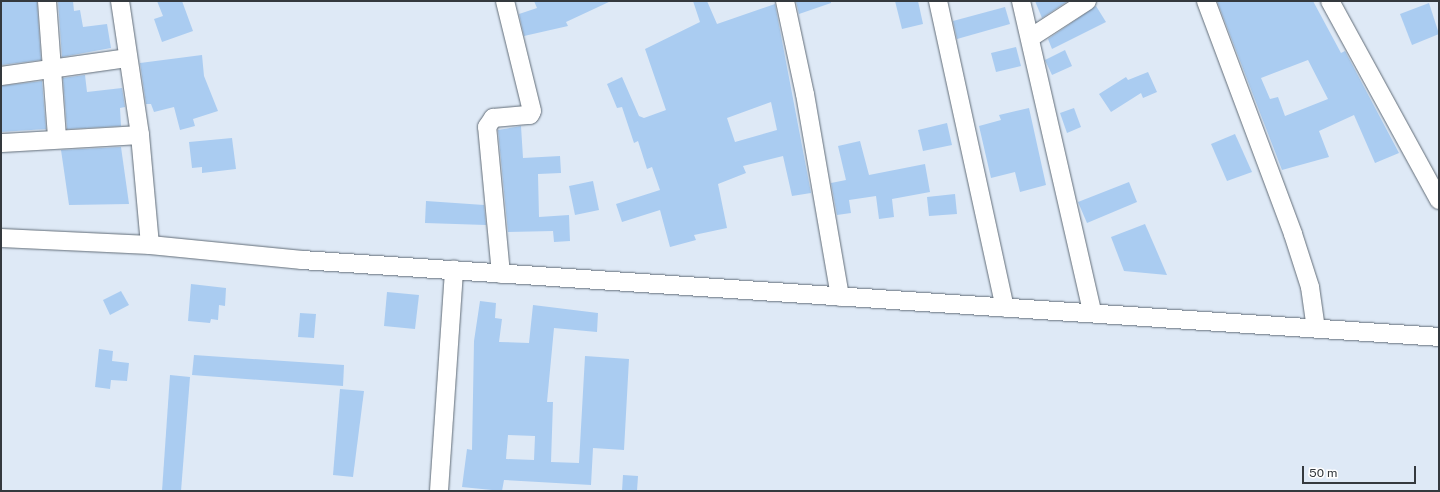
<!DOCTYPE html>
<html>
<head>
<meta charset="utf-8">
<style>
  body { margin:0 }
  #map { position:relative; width:1440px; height:492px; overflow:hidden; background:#dee9f6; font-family:"Public Sans",sans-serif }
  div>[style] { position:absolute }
  .building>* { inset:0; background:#aaccf1 }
  .roads { filter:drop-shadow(0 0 1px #626d78) drop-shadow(0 0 1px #626d78) }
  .street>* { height:18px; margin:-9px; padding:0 9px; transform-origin:9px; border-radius:9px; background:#fff }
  span { translate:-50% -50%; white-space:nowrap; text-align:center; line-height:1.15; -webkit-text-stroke:3px #fff; paint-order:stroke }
  .frame { position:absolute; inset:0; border:2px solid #34393e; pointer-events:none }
  .scale { position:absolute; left:1302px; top:466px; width:114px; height:18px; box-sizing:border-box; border:2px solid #34393e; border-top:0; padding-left:5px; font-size:12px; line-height:14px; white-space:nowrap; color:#34393e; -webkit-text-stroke:3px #fff; paint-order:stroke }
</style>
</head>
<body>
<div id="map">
  <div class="building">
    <div style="clip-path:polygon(1px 1px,37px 2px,41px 60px,1px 65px)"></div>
    <div style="clip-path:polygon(58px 1px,73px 1px,74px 11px,80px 10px,83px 27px,107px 24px,111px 48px,62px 57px)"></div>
    <div style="clip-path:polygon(157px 1px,182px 1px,193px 31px,162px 42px,154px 19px,163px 16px)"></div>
    <div style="clip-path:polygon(534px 1px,611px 1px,566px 22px,568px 26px,524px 36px,519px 14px,537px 8px)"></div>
    <div style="clip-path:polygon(evenodd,693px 1px,707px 1px,717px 24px,775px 4px,811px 193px,792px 196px,783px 156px,743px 166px,746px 173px,718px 184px,727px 228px,694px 235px,696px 240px,670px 247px,660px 210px,622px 222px,616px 204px,660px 190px,652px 167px,647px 169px,638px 141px,634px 143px,622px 107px,617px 108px,607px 84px,622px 77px,639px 116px,644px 118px,666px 110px,645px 49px,700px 22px,693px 1px,771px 102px,777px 130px,735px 142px,727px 118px,771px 102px)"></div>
    <div style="clip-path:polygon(796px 1px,831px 1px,831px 3px,799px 14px)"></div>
    <div style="clip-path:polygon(895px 1px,918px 1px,923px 24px,902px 29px)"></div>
    <div style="clip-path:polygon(1035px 1px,1068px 1px,1042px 18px)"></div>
    <div style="clip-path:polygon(evenodd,1217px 1px,1313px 1px,1341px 53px,1345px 51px,1399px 153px,1375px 163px,1354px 115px,1319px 131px,1329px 157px,1282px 170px,1217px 1px,1308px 60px,1328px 99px,1285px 116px,1278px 97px,1270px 99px,1261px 78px,1308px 60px)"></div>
    <div style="clip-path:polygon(1429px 3px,1439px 34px,1412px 45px,1400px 14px)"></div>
    <div style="clip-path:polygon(1096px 6px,1106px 22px,1052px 49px,1048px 39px)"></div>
    <div style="clip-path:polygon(1005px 7px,1010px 24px,957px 39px,953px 21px)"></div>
    <div style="clip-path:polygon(1016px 47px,1021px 66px,996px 72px,991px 53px)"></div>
    <div style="clip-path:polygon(1065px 50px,1072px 66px,1052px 75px,1045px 60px)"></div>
    <div style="clip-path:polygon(202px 55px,204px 76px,218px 111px,193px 119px,195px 126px,180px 130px,174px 107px,154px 112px,151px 104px,146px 104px,140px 63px)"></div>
    <div style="clip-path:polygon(1148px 72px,1157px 92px,1143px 98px,1141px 93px,1111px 112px,1099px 94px,1126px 77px,1128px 80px)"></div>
    <div style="clip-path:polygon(85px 75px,87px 92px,122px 88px,125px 107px,120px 108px,121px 126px,67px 129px,63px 78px)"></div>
    <div style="clip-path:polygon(42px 81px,46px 129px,1px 132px,1px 86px)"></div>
    <div style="clip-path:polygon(1029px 108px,1046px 185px,1020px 192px,1015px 172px,991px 178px,979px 126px,1001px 120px,999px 115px)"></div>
    <div style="clip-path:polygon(1074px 108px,1081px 127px,1067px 133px,1060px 113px)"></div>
    <div style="clip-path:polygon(947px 123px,952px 145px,923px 151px,918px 130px)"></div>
    <div style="clip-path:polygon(521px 126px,523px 158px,560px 156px,561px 173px,538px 174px,539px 217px,569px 215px,570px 241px,554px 242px,553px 231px,508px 232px,498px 130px)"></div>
    <div style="clip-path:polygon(1235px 134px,1252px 172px,1227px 181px,1211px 144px)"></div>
    <div style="clip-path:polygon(232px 138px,236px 169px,202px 173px,202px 167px,192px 168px,189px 142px)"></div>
    <div style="clip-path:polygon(860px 141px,869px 175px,925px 164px,930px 192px,892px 199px,894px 217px,879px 219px,876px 196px,849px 200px,851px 213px,837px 215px,831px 183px,846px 180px,838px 146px)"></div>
    <div style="clip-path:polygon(121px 147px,129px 204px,69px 205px,61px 150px)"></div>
    <div style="clip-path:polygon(593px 181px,599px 210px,575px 215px,569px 186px)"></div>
    <div style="clip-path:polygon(1129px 182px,1137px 202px,1087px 223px,1078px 202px)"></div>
    <div style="clip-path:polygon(955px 194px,957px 214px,929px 216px,927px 197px)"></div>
    <div style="clip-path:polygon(426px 201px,484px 205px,486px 225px,425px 223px)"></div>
    <div style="clip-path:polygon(1145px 224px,1155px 247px,1167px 275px,1124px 271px,1111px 237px)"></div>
    <div style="clip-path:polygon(191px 284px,226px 288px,225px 306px,219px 305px,218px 320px,211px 319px,210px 323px,188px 321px)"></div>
    <div style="clip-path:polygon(121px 291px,129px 305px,110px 315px,103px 300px)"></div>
    <div style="clip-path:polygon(387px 292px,419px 295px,415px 329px,384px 326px)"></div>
    <div style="clip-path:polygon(evenodd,480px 301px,496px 303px,495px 318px,502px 319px,499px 342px,529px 343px,533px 305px,598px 313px,597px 332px,554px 328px,547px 402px,553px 402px,551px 462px,579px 463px,585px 356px,629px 359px,624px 450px,593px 448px,591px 485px,504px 480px,502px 491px,462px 487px,467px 449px,472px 450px,474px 341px,480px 301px,508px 435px,535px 436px,534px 460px,506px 459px,508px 435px)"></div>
    <div style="clip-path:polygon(300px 313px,316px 314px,314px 338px,298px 337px)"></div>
    <div style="clip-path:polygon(99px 349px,113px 351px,112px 361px,129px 363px,127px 381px,111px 380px,110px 389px,95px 387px)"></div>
    <div style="clip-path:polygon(194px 355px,344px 365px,343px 386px,192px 375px)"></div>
    <div style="clip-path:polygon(170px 375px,190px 377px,181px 491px,162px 491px)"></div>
    <div style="clip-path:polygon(340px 389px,364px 391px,353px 477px,333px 475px)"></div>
    <div style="clip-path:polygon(623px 475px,638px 476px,637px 491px,622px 491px)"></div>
  </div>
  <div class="roads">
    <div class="street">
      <div style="left:47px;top:1px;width:136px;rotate:85.8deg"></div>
      <div style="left:120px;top:1px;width:135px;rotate:81.5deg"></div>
      <div style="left:140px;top:135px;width:110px;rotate:84.8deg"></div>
      <div style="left:785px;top:1px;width:95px;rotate:77.9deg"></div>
      <div style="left:805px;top:94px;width:206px;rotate:80.2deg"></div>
      <div style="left:938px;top:1px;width:314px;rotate:77.7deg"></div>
      <div style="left:1021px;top:1px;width:319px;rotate:77.1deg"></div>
      <div style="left:1206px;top:1px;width:249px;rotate:69.5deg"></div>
      <div style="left:1293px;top:234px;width:56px;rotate:72.2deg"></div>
      <div style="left:1310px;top:287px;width:42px;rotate:81.9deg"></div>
      <div style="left:1330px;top:1px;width:227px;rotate:61.3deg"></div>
      <div style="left:1030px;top:38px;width:68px;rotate:-33deg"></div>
      <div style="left:1px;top:76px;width:127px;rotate:-8.1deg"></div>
      <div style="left:1px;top:143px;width:139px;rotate:-3.3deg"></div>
      <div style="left:1px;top:238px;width:149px;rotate:2.7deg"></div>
      <div style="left:150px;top:245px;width:153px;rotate:5.6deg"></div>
      <div style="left:302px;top:260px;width:1140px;rotate:3.87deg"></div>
      <div style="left:501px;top:274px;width:148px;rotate:-95.4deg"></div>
      <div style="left:487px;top:127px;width:11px;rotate:-56deg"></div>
      <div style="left:493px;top:118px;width:37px;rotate:-5deg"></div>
      <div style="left:530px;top:115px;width:4px;rotate:-63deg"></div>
      <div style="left:532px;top:111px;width:113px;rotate:-103.8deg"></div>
      <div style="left:439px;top:491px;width:222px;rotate:-86.1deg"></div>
    </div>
  </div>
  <div class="frame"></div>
  <div class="scale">50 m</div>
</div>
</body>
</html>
